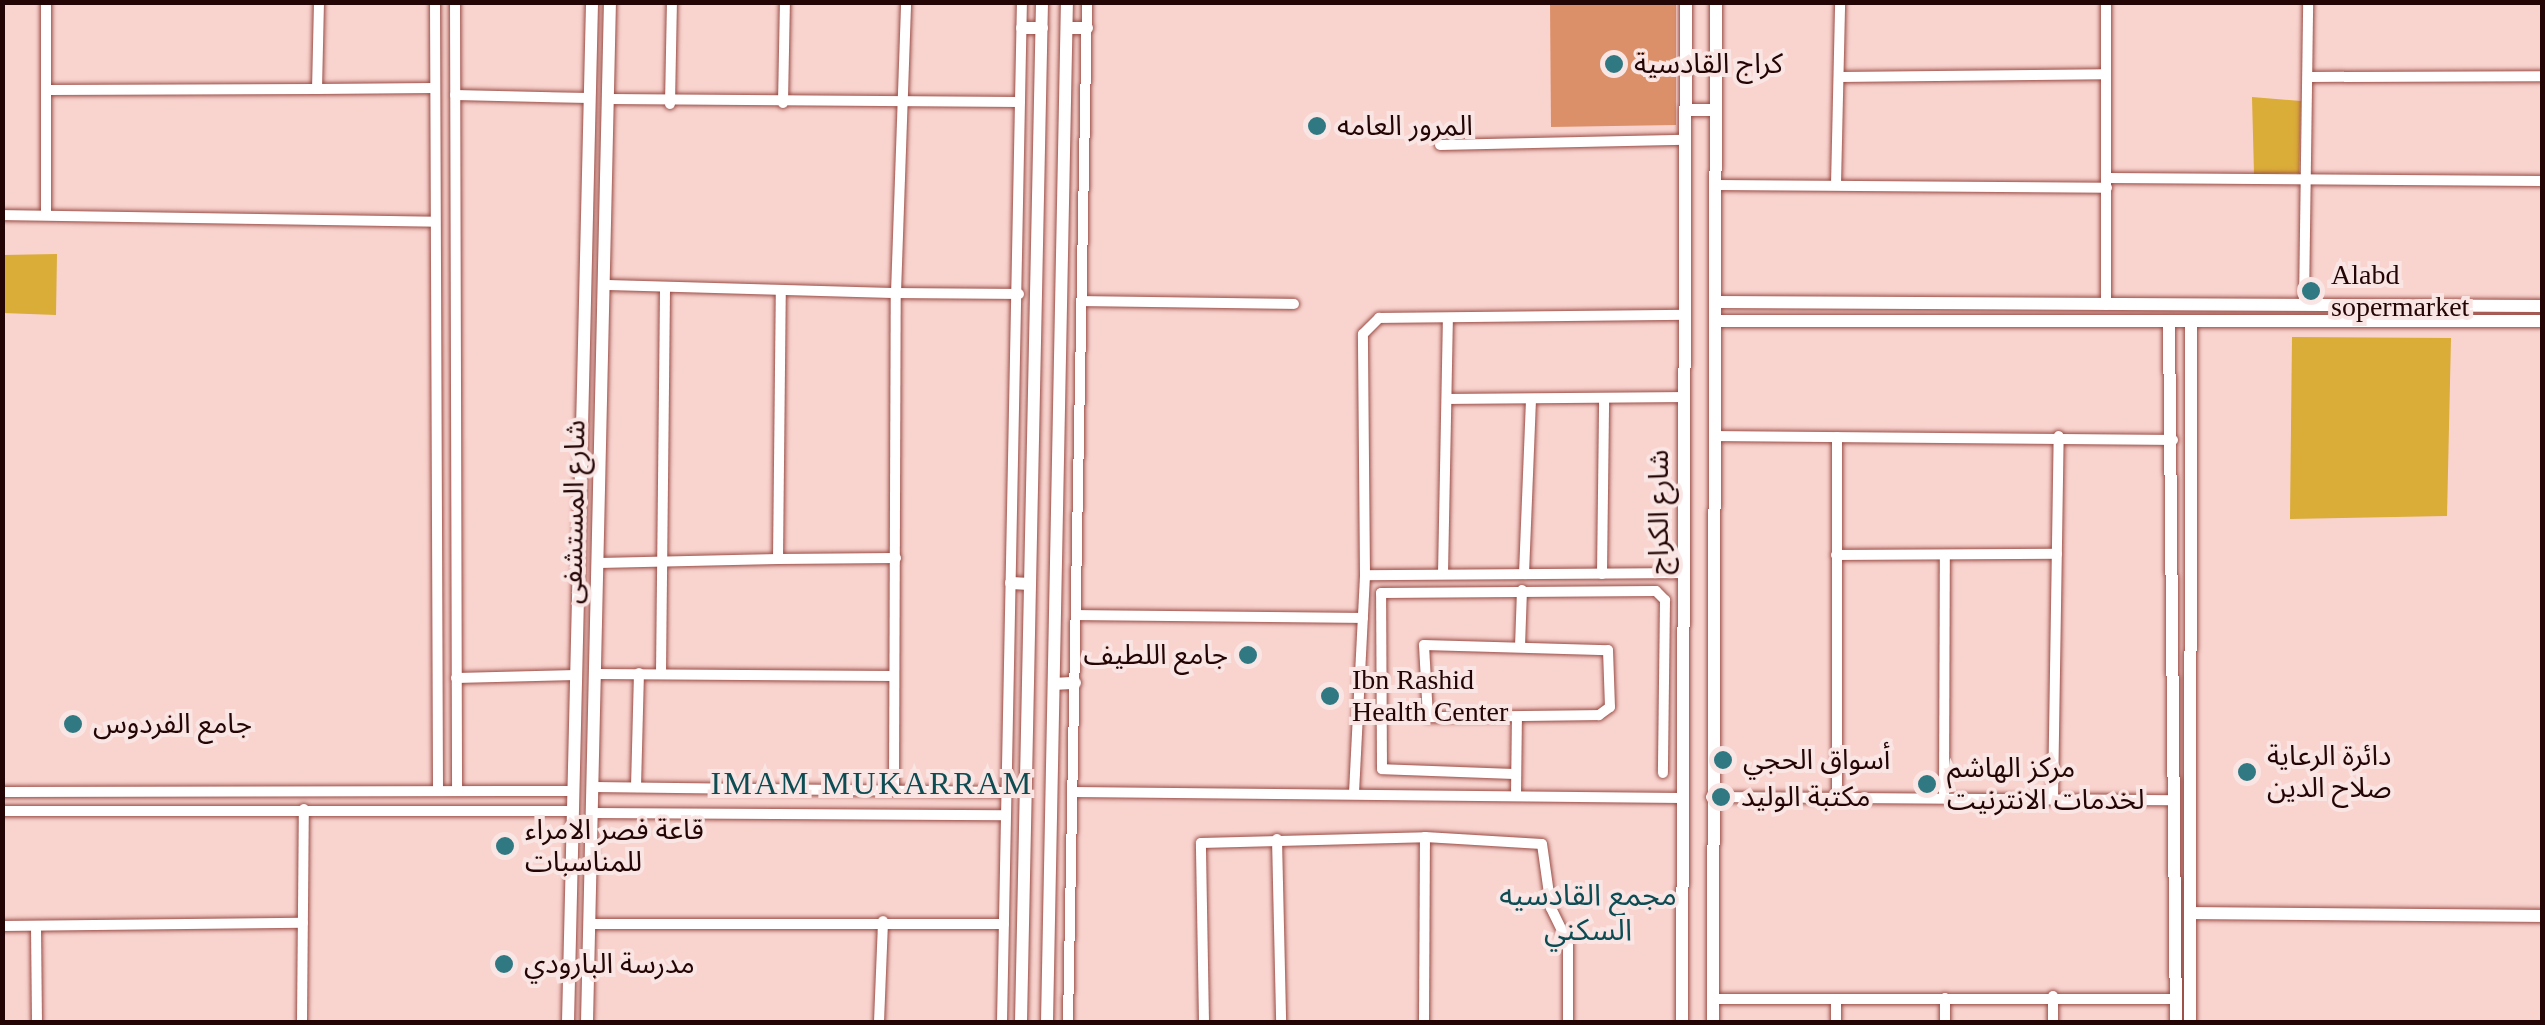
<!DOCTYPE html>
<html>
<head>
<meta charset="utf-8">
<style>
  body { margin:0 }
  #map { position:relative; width:2545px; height:1025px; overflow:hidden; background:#f9d4cf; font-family:"Times New Roman","Noto Sans Arabic",serif }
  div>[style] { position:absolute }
  .green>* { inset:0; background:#daac38 }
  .building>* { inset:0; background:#db906a }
  .roads { filter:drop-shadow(0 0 2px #994b44) drop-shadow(0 0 2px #994b44) }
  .minor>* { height:10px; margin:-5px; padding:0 5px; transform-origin:5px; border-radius:5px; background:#fff }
  .tertiary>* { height:12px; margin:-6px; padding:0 6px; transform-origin:6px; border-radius:6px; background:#fff }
  .dots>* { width:28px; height:28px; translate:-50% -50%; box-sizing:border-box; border:5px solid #f9e6e4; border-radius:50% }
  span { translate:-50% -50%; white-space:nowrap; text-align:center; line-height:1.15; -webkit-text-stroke:8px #f9e6e4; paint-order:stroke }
  .poi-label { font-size:28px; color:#220504 }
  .left { translate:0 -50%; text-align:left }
  .right { translate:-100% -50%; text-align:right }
  .street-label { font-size:28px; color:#220504 }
  .neighbourhood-label { font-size:30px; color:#0e4c53 }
  .quarter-label { font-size:32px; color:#0e4c53; letter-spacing:2.5px }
  .frame { position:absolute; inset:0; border:5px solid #220504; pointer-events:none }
</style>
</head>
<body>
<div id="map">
  <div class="green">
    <div style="clip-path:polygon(2252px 97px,2301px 101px,2299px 173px,2254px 174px)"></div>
    <div style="clip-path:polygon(57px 254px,56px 315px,3px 313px,3px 255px)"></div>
    <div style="clip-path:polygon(2292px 337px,2451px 338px,2447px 516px,2290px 519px)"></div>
  </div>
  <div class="building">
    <div style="clip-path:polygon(1550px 2px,1676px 2px,1676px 125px,1551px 127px)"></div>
  </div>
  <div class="roads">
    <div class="minor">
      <div style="left:46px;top:2px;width:213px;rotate:90deg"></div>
      <div style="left:319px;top:2px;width:87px;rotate:91.3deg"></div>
      <div style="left:317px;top:89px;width:118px;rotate:-0.5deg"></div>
      <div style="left:435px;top:2px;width:788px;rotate:89.78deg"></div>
      <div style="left:455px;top:2px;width:788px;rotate:89.85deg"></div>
      <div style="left:2106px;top:2px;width:303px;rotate:90deg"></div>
      <div style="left:1839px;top:77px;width:267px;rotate:-0.6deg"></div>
      <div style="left:2309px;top:77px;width:233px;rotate:-0.2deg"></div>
      <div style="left:46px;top:90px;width:271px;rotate:-0.2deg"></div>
      <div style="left:455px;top:95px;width:134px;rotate:1.3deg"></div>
      <div style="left:608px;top:99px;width:412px;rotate:0.4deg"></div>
      <div style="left:783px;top:103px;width:101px;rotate:-88.9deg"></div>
      <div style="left:670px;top:104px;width:102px;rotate:-88.9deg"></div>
      <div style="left:1440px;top:145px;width:245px;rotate:-1.2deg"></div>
      <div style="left:2107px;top:178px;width:435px;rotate:0.4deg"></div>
      <div style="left:1716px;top:185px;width:391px;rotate:0.4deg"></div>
      <div style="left:1836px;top:185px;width:183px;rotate:-88.7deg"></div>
      <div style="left:2px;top:215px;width:431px;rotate:0.9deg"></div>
      <div style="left:604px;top:285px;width:292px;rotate:1.6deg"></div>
      <div style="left:896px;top:293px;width:291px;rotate:-88deg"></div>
      <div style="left:1082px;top:301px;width:212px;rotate:0.8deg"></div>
      <div style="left:2304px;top:302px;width:300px;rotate:-89.2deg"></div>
      <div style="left:1448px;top:399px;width:236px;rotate:-0.5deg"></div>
      <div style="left:1714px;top:436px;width:459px;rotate:0.5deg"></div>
      <div style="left:1836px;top:555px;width:221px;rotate:-0.3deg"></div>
      <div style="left:778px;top:559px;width:118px;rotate:-0.5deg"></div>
      <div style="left:599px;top:563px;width:179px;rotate:-1.3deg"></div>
      <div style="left:778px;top:559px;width:269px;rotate:-89.4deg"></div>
      <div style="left:1684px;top:573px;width:319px;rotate:179.6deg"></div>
      <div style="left:1365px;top:575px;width:241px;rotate:-90.5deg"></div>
      <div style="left:1363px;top:334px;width:23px;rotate:-45deg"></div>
      <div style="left:1379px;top:318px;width:305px;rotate:-0.6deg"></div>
      <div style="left:1443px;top:574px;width:255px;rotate:-88.9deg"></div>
      <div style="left:1524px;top:574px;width:175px;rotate:-87.7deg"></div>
      <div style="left:1602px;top:574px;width:176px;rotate:-89.3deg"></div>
      <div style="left:1076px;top:615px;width:287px;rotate:0.6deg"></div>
      <div style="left:1424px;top:645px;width:184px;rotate:1.6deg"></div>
      <div style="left:1608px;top:650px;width:57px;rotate:88deg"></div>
      <div style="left:1610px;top:707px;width:14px;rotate:144deg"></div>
      <div style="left:1599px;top:715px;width:171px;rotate:179.3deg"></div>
      <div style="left:1428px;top:717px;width:72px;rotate:-93.2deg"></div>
      <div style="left:1520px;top:647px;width:57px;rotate:-88deg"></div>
      <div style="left:661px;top:673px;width:386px;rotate:-89.4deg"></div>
      <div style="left:595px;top:674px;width:299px;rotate:0.4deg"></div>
      <div style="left:456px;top:678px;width:120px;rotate:-1.4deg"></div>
      <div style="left:1516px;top:774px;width:134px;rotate:-177.9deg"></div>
      <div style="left:1382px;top:769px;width:176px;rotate:-90.3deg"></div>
      <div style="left:1381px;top:593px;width:275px;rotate:-0.4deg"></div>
      <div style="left:1656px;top:591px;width:13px;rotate:45deg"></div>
      <div style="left:1665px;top:600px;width:173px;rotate:90.7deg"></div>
      <div style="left:593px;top:787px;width:413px;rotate:0.7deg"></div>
      <div style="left:636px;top:787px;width:114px;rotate:-88.5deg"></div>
      <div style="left:894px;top:790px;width:497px;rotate:-89.8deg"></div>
      <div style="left:896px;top:293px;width:123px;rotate:0.5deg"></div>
      <div style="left:2px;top:792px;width:571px;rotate:-0.1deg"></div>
      <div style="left:1073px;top:792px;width:609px;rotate:0.56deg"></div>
      <div style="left:1354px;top:793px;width:218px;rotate:-87.1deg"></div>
      <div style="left:1516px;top:794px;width:77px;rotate:-89.3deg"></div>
      <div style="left:1711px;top:797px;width:462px;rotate:0.4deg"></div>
      <div style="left:1837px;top:797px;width:360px;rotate:-90deg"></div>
      <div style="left:1944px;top:798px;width:243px;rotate:-89.8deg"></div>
      <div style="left:2053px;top:798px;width:362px;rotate:-89.1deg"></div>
      <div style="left:2px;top:811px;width:571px"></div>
      <div style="left:592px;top:813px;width:413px;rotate:0.3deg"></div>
      <div style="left:1277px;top:839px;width:183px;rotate:88.7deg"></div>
      <div style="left:589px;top:924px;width:415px"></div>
      <div style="left:2px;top:926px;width:301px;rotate:-0.6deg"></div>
      <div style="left:36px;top:927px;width:95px;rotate:89.4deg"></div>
      <div style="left:2053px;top:996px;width:26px;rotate:90deg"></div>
      <div style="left:1713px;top:999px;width:463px"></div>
      <div style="left:302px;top:1022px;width:213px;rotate:-89.5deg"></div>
      <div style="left:879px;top:1022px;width:101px;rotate:-87.7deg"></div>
      <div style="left:1002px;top:1022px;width:1020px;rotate:-88.88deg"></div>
      <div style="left:1068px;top:1022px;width:1020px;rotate:-88.93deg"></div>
      <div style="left:1204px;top:1022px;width:179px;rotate:-91deg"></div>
      <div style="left:1201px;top:843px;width:224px;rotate:-1.5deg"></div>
      <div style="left:1425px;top:837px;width:117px;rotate:3.4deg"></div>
      <div style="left:1542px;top:844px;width:65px;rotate:82deg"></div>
      <div style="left:1551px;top:908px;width:39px;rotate:64deg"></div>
      <div style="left:1568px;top:943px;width:79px;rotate:90deg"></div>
      <div style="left:1424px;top:1022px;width:185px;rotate:-89.7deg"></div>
      <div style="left:1836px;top:1022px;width:23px;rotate:-90deg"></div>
      <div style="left:1945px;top:1022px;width:24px;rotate:-90deg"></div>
    </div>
    <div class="tertiary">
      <div style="left:1022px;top:28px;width:20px"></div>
      <div style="left:1067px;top:28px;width:20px"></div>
      <div style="left:1685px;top:110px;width:30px"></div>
      <div style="left:1716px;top:302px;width:826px;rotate:0.28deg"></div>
      <div style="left:1716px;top:321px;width:826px"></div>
      <div style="left:2169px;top:323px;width:699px;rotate:89.43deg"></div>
      <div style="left:1011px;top:583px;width:19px;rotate:3deg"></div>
      <div style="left:1054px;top:684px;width:21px;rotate:-3deg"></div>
      <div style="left:2191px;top:913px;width:351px;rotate:0.5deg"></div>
      <div style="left:568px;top:1022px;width:1020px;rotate:-88.65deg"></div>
      <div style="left:587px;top:1022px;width:1020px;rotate:-88.71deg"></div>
      <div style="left:1021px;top:1022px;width:1020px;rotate:-88.82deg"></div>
      <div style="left:1047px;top:1022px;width:1020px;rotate:-88.88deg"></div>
      <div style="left:1682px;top:1022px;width:1020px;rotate:-89.78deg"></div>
      <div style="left:1713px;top:1022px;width:1020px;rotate:-89.83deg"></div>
      <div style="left:2190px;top:1022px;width:699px;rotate:-89.92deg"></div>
    </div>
  </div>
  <div class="dots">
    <div style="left:1614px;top:64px;background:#317982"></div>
    <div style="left:1317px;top:126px;background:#317982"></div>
    <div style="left:2311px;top:291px;background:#317982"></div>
    <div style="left:1248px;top:655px;background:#317982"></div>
    <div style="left:1330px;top:696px;background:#317982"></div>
    <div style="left:73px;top:724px;background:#317982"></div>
    <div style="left:1723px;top:760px;background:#317982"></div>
    <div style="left:2247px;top:772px;background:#317982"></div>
    <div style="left:1927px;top:784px;background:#317982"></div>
    <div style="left:1721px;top:797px;background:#317982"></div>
    <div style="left:505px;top:846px;background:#317982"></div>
    <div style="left:504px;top:964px;background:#317982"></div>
  </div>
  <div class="poi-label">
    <span class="left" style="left:1634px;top:64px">كراج القادسية</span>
    <span class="left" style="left:1337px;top:126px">المرور العامه</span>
    <span class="left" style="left:2331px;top:291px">Alabd<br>sopermarket</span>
    <span class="right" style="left:1228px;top:655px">جامع اللطیف</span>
    <span class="left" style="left:1352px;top:696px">Ibn Rashid<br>Health Center</span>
    <span class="left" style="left:93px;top:724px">جامع الفردوس</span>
    <span class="left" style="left:2267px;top:772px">دائرة الرعاية<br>صلاح الدين</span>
    <span class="left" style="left:1743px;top:760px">أسواق الحجي</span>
    <span class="left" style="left:1947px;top:784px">مركز الهاشم<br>لخدمات الانترنيت</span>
    <span class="left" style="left:1741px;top:797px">مكتبة الوليد</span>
    <span class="left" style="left:525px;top:846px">قاعة فصر الامراء<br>للمناسبات</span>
    <span class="left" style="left:524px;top:964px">مدرسة البارودي</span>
  </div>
  <div class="street-label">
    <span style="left:574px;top:512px;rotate:-89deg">شارع المستشفى</span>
    <span style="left:1659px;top:512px;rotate:-90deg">شارع الكراج</span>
  </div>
  <div class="neighbourhood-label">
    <span style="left:1588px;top:912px">مجمع القادسيه<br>السكني</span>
  </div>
  <div class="quarter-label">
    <span style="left:872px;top:783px">IMAM MUKARRAM</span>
  </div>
  <div class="frame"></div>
</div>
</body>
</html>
